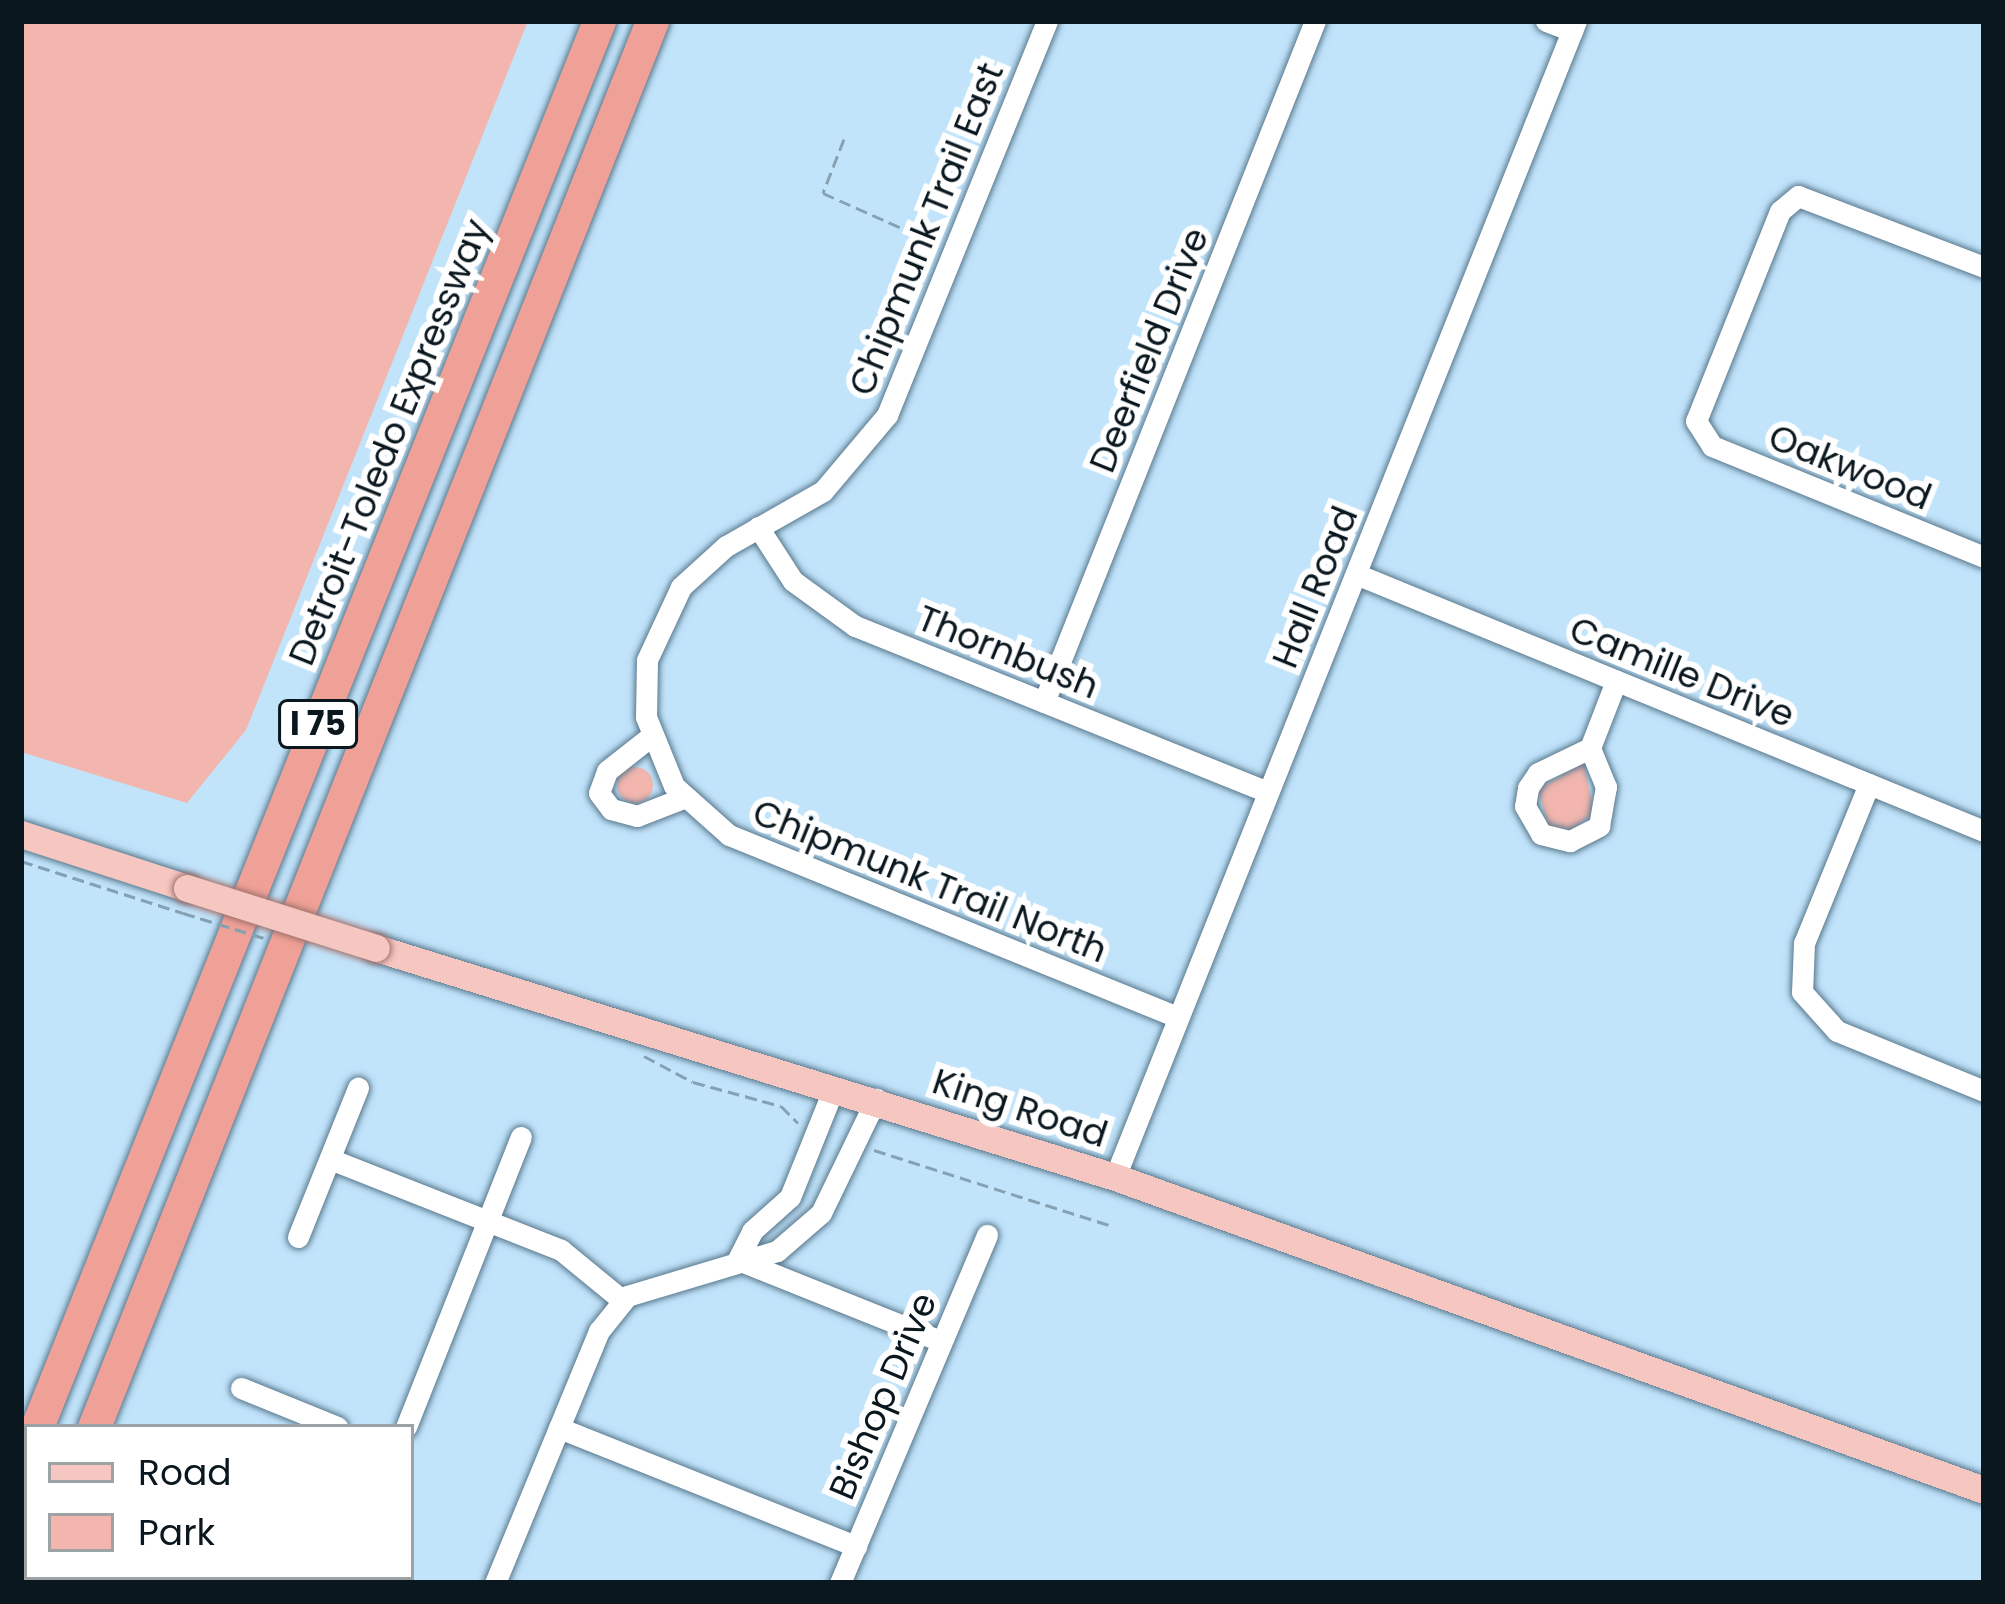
<!DOCTYPE html>
<html>
<head>
<meta charset="utf-8">
<style>
  body { margin:0 }
  #map { position:relative; width:2005px; height:1604px; overflow:hidden; background:#c1e4fb; font-family:Poppins,sans-serif }
  div>[style] { position:absolute }
  .green>* { inset:0; background:#f2b6ae }
  .round { border-radius:50% }
  .path>* { height:3px; margin-top:-1.5px; transform-origin:0; background:repeating-linear-gradient(90deg,#85a1b2 0 12px,transparent 0 18px) }
  .roads { filter:drop-shadow(0 0 3px #59788d) drop-shadow(0 0 3px #59788d) }
  .minor>* { height:21px; margin:-10.5px; padding:0 10.5px; transform-origin:10.5px; border-radius:10.5px; background:#fff }
  .major>* { height:27px; margin:-13.5px; padding:0 13.5px; transform-origin:13.5px; border-radius:13.5px; background:#f6c7c1 }
  .highway>* { height:33px; margin:-16.5px; padding:0 16.5px; transform-origin:16.5px; border-radius:16.5px; background:#f0a197 }
  .path-bridge>* { height:3px; margin-top:-1.5px; transform-origin:0; background:repeating-linear-gradient(90deg,#85a1b2 0 12px,transparent 0 18px) }
  .bridges { filter:drop-shadow(0 0 3px #a0716d) drop-shadow(0 0 3px #a0716d) }
  .major-bridge>* { height:27px; margin:-13.5px; padding:0 13.5px; transform-origin:13.5px; border-radius:13.5px; background:#f6c7c1 }
  span { translate:-50% -50%; white-space:nowrap; text-align:center; line-height:1.15; -webkit-text-stroke:12px #fff; paint-order:stroke }
  .shield-label span { padding:3px 9px; background:#fff; border:3px solid; border-radius:9px; -webkit-text-stroke-width:0 }
  .shield-label { font-size:33px; color:#0a171e; font-weight:700 }
  .street-label { font-size:36px; color:#0a171e }
  .frame { position:absolute; inset:0; border:24px solid #0a171e; pointer-events:none }
  .legend { position:absolute; left:24px; top:1424px; width:390px; height:156px; box-sizing:border-box; background:#fff; border:3px solid #9da2a5; margin:0; padding:15px 21px; list-style:none; font-size:36px; color:#0a171e }
  .legend li { display:flex; align-items:center; gap:24px; height:60px }
  .legend b { width:60px; border:3px solid #9da2a5 }
</style>
</head>
<body>
<div id="map">
  <div class="green">
    <div style="clip-path:polygon(21px 21px,528px 21px,246px 730px,187px 803px,21px 752px)"></div>
    <div style="clip-path:polygon(1584px 763px,1594px 813px,1566px 833px,1548px 826px,1538px 789px)"></div>
    <div class="round" style="left:617px;top:767px;width:36px;height:36px"></div>
  </div>
  <div class="path">
    <div style="left:844px;top:139px;width:58px;rotate:111.3deg"></div>
    <div style="left:823px;top:193px;width:120px;rotate:24deg"></div>
    <div style="left:21px;top:861px;width:170px;rotate:17.8deg"></div>
    <div style="left:644px;top:1056px;width:55px;rotate:28deg"></div>
    <div style="left:693px;top:1082px;width:91px;rotate:15.3deg"></div>
    <div style="left:781px;top:1106px;width:24px;rotate:45deg"></div>
    <div style="left:874px;top:1150px;width:250px;rotate:17.7deg"></div>
  </div>
  <div class="roads">
    <div class="minor">
      <div style="left:1047px;top:21px;width:425px;rotate:112.1deg"></div>
      <div style="left:887px;top:415px;width:99px;rotate:130.1deg"></div>
      <div style="left:823px;top:491px;width:112px;rotate:150.4deg"></div>
      <div style="left:726px;top:546px;width:61px;rotate:137.7deg"></div>
      <div style="left:681px;top:587px;width:81px;rotate:115deg"></div>
      <div style="left:647px;top:660px;width:57px;rotate:91deg"></div>
      <div style="left:646px;top:717px;width:74px;rotate:67.9deg"></div>
      <div style="left:674px;top:786px;width:74px;rotate:41.7deg"></div>
      <div style="left:729px;top:835px;width:484px;rotate:22.1deg"></div>
      <div style="left:1546px;top:21px;width:28px;rotate:21deg"></div>
      <div style="left:1984px;top:267px;width:199px;rotate:-159.1deg"></div>
      <div style="left:1798px;top:196px;width:23px;rotate:140deg"></div>
      <div style="left:1780px;top:211px;width:226px;rotate:111.8deg"></div>
      <div style="left:1696px;top:421px;width:30px;rotate:57deg"></div>
      <div style="left:1712px;top:446px;width:294px;rotate:22.2deg"></div>
      <div style="left:758px;top:527px;width:64px;rotate:57.1deg"></div>
      <div style="left:793px;top:581px;width:77px;rotate:36deg"></div>
      <div style="left:855px;top:626px;width:445px;rotate:21.9deg"></div>
      <div style="left:1356px;top:574px;width:679px;rotate:22.26deg"></div>
      <div style="left:1044px;top:702px;width:733px;rotate:-68.3deg"></div>
      <div style="left:650px;top:737px;width:55px;rotate:141.7deg"></div>
      <div style="left:607px;top:771px;width:23px;rotate:110deg"></div>
      <div style="left:599px;top:793px;width:20px;rotate:53deg"></div>
      <div style="left:611px;top:809px;width:27px;rotate:15deg"></div>
      <div style="left:637px;top:816px;width:49px;rotate:-21.4deg"></div>
      <div style="left:1590px;top:748px;width:58px;rotate:154.3deg"></div>
      <div style="left:1538px;top:773px;width:18px;rotate:124deg"></div>
      <div style="left:1528px;top:788px;width:18px;rotate:99deg"></div>
      <div style="left:1525px;top:806px;width:32px;rotate:60deg"></div>
      <div style="left:1541px;top:834px;width:30px;rotate:14deg"></div>
      <div style="left:1570px;top:841px;width:33px;rotate:-27deg"></div>
      <div style="left:1599px;top:826px;width:40px;rotate:-80deg"></div>
      <div style="left:1606px;top:787px;width:42px;rotate:-112.3deg"></div>
      <div style="left:1590px;top:748px;width:72px;rotate:-68.8deg"></div>
      <div style="left:1869px;top:784px;width:172px;rotate:112.2deg"></div>
      <div style="left:1804px;top:943px;width:49px;rotate:92.3deg"></div>
      <div style="left:1802px;top:992px;width:52px;rotate:48.1deg"></div>
      <div style="left:1837px;top:1031px;width:159px;rotate:22.2deg"></div>
      <div style="left:330px;top:1159px;width:248px;rotate:21.5deg"></div>
      <div style="left:561px;top:1250px;width:80px;rotate:39.4deg"></div>
      <div style="left:1115px;top:1177px;width:1245px;rotate:-68.26deg"></div>
      <div style="left:298px;top:1237px;width:161px;rotate:-68.1deg"></div>
      <div style="left:737px;top:1261px;width:34px;rotate:-63deg"></div>
      <div style="left:752px;top:1231px;width:51px;rotate:-41.8deg"></div>
      <div style="left:790px;top:1197px;width:115px;rotate:-68.1deg"></div>
      <div style="left:743px;top:1262px;width:213px;rotate:21.8deg"></div>
      <div style="left:241px;top:1388px;width:104px;rotate:22.1deg"></div>
      <div style="left:406px;top:1427px;width:312px;rotate:-68.4deg"></div>
      <div style="left:559px;top:1428px;width:320px;rotate:21.7deg"></div>
      <div style="left:366px;top:1577px;width:16px;rotate:22deg"></div>
      <div style="left:343px;top:1583px;width:7px;rotate:-63deg"></div>
      <div style="left:495px;top:1583px;width:273px;rotate:-67.6deg"></div>
      <div style="left:599px;top:1331px;width:45px;rotate:-51.3deg"></div>
      <div style="left:627px;top:1296px;width:157px;rotate:-16.7deg"></div>
      <div style="left:777px;top:1251px;width:58px;rotate:-40.8deg"></div>
      <div style="left:821px;top:1213px;width:127px;rotate:-64.2deg"></div>
      <div style="left:840px;top:1583px;width:378px;rotate:-67.1deg"></div>
    </div>
    <div class="major">
      <div style="left:21px;top:834px;width:175px;rotate:18deg"></div>
      <div style="left:376px;top:948px;width:774px;rotate:17.22deg"></div>
      <div style="left:1115px;top:1177px;width:924px;rotate:19.81deg"></div>
    </div>
    <div class="highway">
      <div style="left:37px;top:1427px;width:1514px;rotate:-68.21deg"></div>
      <div style="left:94px;top:1427px;width:1513px;rotate:-68.35deg"></div>
      <div style="left:21px;top:1466px;width:16px;rotate:-68deg"></div>
      <div style="left:32px;top:1583px;width:7px;rotate:-63deg"></div>
    </div>
  </div>
  <div class="path-bridge">
    <div style="left:183px;top:913px;width:88px;rotate:17.2deg"></div>
  </div>
  <div class="bridges">
    <div class="major-bridge">
      <div style="left:187px;top:888px;width:198px;rotate:17.6deg"></div>
    </div>
  </div>
  <div class="shield-label">
    <span style="left:318px;top:724px">I 75</span>
  </div>
  <div class="street-label">
    <span style="left:926px;top:229px;rotate:-68deg">Chipmunk Trail East</span>
    <span style="left:1149px;top:350px;rotate:-68deg">Deerfield Drive</span>
    <span style="left:389px;top:442px;rotate:-68deg">Detroit-Toledo Expressway</span>
    <span style="left:1850px;top:467px;rotate:22deg">Oakwood</span>
    <span style="left:1315px;top:587px;rotate:-68deg">Hall Road</span>
    <span style="left:1008px;top:652px;rotate:22deg">Thornbush</span>
    <span style="left:1682px;top:672px;rotate:22deg">Camille Drive</span>
    <span style="left:930px;top:881px;rotate:22deg">Chipmunk Trail North</span>
    <span style="left:1020px;top:1108px;rotate:18deg">King Road</span>
    <span style="left:883px;top:1396px;rotate:-67deg">Bishop Drive</span>
  </div>
  <div class="frame"></div>
  <ul class="legend">
  <li><b style="height:15px;background:#f6c7c1"></b>Road</li>
  <li><b style="height:33px;background:#f2b6ae"></b>Park</li>
  </ul>
</div>
</body>
</html>
